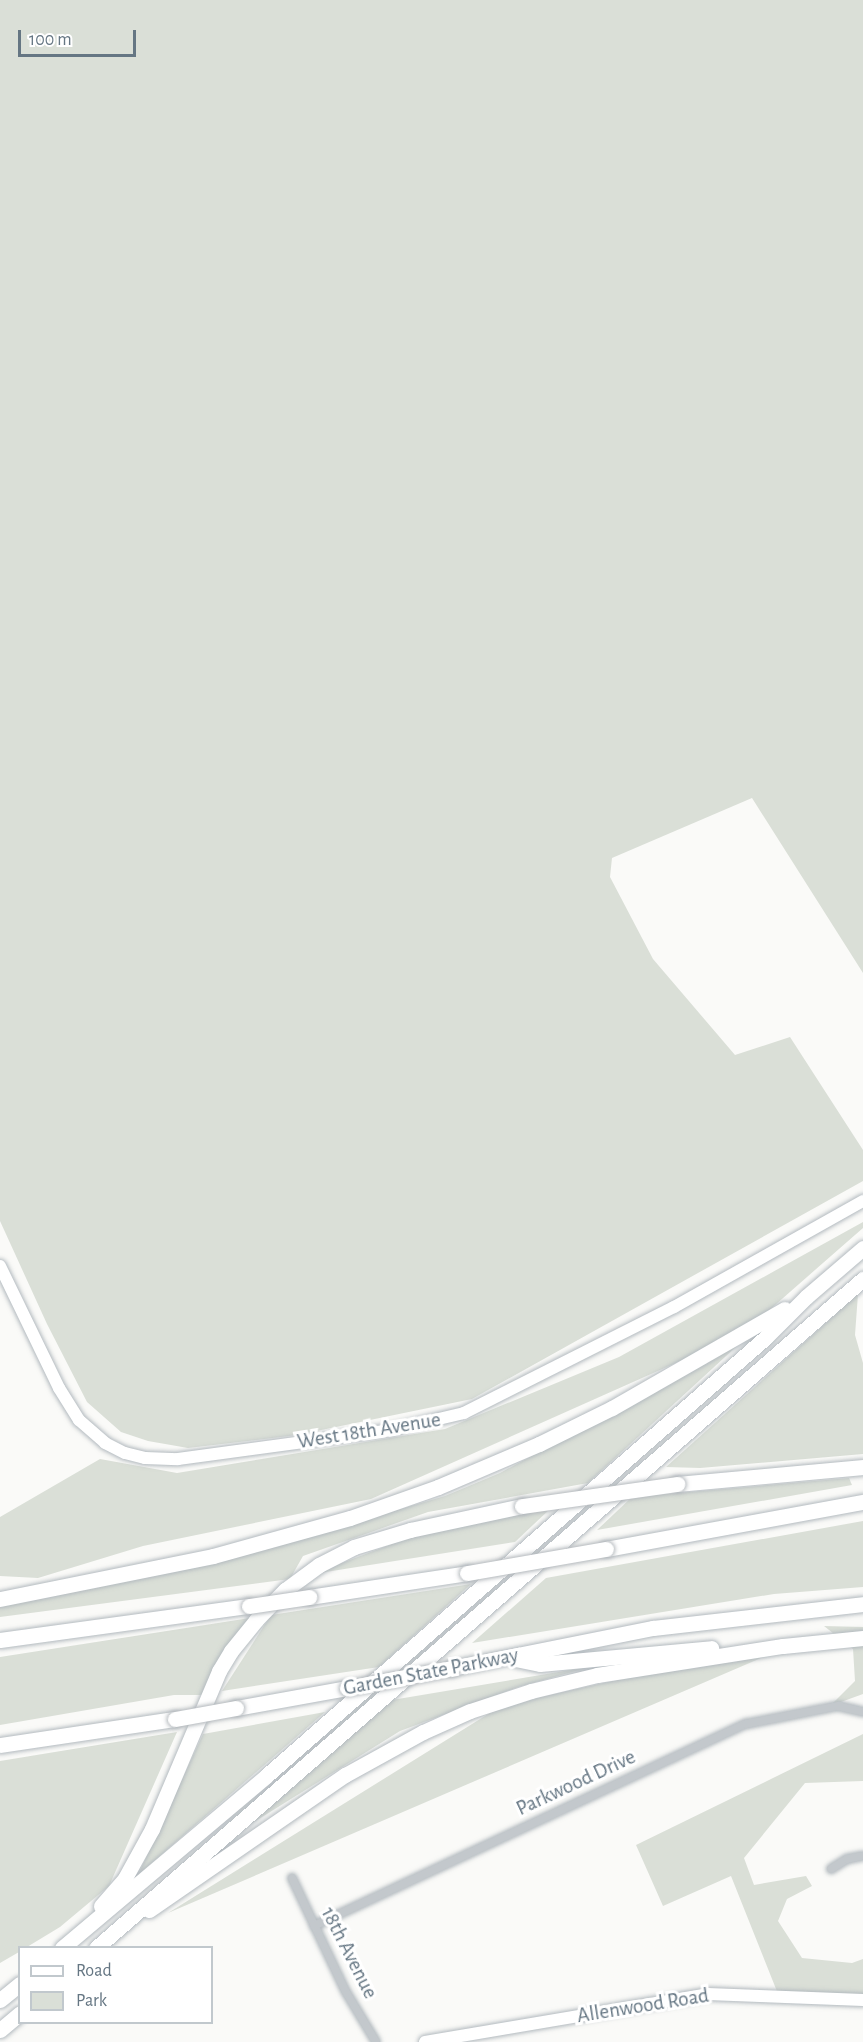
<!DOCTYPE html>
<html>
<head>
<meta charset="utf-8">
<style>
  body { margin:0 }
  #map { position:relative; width:863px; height:2042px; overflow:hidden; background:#fafaf8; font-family:"Alegreya Sans",sans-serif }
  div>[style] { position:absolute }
  .green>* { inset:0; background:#dadfd7 }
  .roads { filter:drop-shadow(0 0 2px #b3babf) drop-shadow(0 0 2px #b3babf) }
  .street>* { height:8px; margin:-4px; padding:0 4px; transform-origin:4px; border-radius:4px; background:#c3c8cc }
  .secondary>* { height:12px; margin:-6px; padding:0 6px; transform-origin:6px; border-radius:6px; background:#fff }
  .highway>* { height:15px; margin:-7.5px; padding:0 7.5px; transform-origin:7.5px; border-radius:7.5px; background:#fff }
  .bridges { filter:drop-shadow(0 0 2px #b4b9bd) drop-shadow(0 0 2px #b4b9bd) }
  .highway-bridge>* { height:15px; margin:-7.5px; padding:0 7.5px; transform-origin:7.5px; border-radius:7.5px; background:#fff }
  span { translate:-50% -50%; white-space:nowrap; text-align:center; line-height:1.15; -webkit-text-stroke:6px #fff; paint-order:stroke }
  .street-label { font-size:21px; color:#657683 }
  .legend { position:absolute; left:18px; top:1946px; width:195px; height:78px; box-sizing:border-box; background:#fff; border:2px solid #c1c8cd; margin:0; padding:8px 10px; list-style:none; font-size:18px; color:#657683 }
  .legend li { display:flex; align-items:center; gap:12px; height:30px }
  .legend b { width:30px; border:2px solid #c1c8cd }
  .scale { position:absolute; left:18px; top:30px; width:118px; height:27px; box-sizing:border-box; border:3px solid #657683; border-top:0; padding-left:8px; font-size:18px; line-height:21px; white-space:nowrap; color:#657683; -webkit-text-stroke:4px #fff; paint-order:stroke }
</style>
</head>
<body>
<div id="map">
  <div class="green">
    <div style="clip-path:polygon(0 0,863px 0,863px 973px,752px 798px,612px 858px,610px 877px,653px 959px,735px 1055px,790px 1037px,863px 1150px,863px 1181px,472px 1399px,297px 1435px,188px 1448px,148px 1441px,121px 1432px,87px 1402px,47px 1324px,0 1221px)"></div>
    <div style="clip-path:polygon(863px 1222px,863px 1228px,743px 1333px,371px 1499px,143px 1546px,38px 1578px,0 1576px,0 1517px,100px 1459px,177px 1473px,445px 1429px,619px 1357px)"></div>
    <div style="clip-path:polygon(858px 1294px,855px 1335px,863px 1363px,863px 1454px,700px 1468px,666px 1467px)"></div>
    <div style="clip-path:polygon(738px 1345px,588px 1483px,428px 1512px,303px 1556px,290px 1579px,0 1617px,0 1603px,322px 1532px,445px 1496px,500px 1473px)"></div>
    <div style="clip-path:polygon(849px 1478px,852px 1485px,597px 1530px,632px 1497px)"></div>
    <div style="clip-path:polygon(551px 1508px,515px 1542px,313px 1574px,413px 1536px)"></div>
    <div style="clip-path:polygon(863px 1521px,863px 1587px,774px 1594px,472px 1643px,546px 1578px)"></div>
    <div style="clip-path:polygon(471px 1584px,379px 1667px,222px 1691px,271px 1615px)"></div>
    <div style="clip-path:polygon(250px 1618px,203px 1695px,174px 1695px,0 1725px,0 1657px)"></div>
    <div style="clip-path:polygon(824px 1626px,863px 1627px,863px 1694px,830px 1706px,855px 1681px,853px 1649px)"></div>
    <div style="clip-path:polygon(768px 1655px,168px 1913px,493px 1711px,541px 1697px,679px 1666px,738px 1661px)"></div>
    <div style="clip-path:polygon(594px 1666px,518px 1687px,400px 1731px,246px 1827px,392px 1700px)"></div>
    <div style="clip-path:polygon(325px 1712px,138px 1875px,203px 1734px)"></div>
    <div style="clip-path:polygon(177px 1732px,109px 1886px,60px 1927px,27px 1947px,20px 1948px,19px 1952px,0 1963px,0 1761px)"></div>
    <div style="clip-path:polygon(863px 1734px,863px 1781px,805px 1783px,744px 1858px,754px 1885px,806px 1876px,812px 1886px,787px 1899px,778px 1921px,802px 1958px,852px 1963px,863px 1959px,863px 2000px,778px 1994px,731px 1876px,663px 1906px,636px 1845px)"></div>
  </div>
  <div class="roads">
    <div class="street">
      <div style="left:831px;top:1869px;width:19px;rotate:-32deg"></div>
      <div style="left:847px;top:1859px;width:16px;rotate:-11deg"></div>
      <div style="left:292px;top:1878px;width:126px;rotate:64.7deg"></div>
      <div style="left:346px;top:1992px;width:58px;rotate:59deg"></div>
      <div style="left:314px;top:1926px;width:477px;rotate:-25.1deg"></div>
      <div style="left:746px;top:1724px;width:94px;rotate:-11.1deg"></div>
      <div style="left:838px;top:1706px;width:26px;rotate:13deg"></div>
    </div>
    <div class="secondary">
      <div style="left:0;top:1266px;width:136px;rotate:64.2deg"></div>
      <div style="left:59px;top:1388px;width:38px;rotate:58deg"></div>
      <div style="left:79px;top:1420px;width:35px;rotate:41deg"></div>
      <div style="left:105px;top:1443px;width:22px;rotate:27deg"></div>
      <div style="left:125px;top:1453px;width:21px;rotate:14deg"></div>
      <div style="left:145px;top:1458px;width:33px;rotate:2deg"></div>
      <div style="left:178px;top:1459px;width:216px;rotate:-7.7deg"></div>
      <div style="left:392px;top:1430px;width:74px;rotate:-13.3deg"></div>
      <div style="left:464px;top:1413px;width:235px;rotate:-26.8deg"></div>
      <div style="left:674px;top:1307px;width:217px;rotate:-29.3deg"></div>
      <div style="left:425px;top:2042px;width:287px;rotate:-9.6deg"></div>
      <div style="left:708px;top:1994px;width:155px;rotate:2.2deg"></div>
    </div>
    <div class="highway">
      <div style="left:677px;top:1484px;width:187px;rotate:-5.2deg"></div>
      <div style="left:606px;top:1549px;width:261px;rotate:-10.4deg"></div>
      <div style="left:309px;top:1597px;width:160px;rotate:-8.6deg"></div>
      <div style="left:0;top:1599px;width:217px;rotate:-11.4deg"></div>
      <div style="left:213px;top:1556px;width:142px;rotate:-15.5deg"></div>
      <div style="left:350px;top:1518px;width:93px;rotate:-19.4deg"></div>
      <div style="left:438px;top:1487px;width:110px;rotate:-23.1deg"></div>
      <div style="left:539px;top:1444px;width:81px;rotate:-26.3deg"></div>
      <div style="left:612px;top:1408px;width:199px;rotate:-29.8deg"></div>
      <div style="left:0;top:1640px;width:251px;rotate:-7.8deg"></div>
      <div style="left:515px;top:1659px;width:25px;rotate:11deg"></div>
      <div style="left:540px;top:1664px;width:172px;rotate:-5.3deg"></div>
      <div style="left:452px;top:1668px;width:205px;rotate:-11.3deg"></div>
      <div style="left:653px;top:1628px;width:211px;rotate:-6.5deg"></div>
      <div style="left:236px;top:1708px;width:113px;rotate:-10.2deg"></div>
      <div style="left:0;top:1745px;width:177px;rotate:-8.5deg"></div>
      <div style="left:101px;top:1906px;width:37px;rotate:-49deg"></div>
      <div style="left:125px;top:1878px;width:56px;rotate:-61.1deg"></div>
      <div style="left:152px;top:1829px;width:172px;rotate:-67deg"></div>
      <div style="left:219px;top:1671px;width:23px;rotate:-59deg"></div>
      <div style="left:231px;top:1651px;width:40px;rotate:-51deg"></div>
      <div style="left:256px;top:1620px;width:42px;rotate:-46deg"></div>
      <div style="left:285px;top:1590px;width:42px;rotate:-36.3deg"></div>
      <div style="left:319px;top:1565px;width:39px;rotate:-27deg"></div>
      <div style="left:354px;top:1547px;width:59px;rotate:-16.9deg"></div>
      <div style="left:410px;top:1530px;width:115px;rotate:-12.1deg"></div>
      <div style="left:149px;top:1910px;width:238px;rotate:-34.6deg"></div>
      <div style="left:345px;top:1775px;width:89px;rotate:-28.9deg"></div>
      <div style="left:423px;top:1732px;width:51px;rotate:-24.1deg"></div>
      <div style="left:470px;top:1711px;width:64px;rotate:-18.2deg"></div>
      <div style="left:531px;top:1691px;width:68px;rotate:-13.6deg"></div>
      <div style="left:597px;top:1675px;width:188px;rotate:-8.9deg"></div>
      <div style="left:783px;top:1646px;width:80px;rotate:-5.7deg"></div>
      <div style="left:62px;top:1948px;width:267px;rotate:-40.1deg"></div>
      <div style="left:266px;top:1776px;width:665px;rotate:-41.28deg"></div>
      <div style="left:766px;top:1337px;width:57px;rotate:-45deg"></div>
      <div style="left:806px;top:1297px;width:75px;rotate:-40.7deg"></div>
      <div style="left:96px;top:1948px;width:1018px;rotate:-41.1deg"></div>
      <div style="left:0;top:2000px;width:26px;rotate:-39deg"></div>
      <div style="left:0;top:2030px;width:26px;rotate:-40deg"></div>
    </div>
  </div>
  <div class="bridges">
    <div class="highway-bridge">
      <div style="left:522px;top:1506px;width:157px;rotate:-8.1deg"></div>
      <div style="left:467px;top:1573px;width:141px;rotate:-9.8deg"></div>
      <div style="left:249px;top:1606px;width:61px;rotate:-8.5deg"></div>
      <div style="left:347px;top:1688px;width:107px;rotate:-10.8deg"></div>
      <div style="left:175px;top:1719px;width:62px;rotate:-10.2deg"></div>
    </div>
  </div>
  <div class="street-label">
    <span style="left:369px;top:1431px;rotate:-9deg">West 18th Avenue</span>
    <span style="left:431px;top:1672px;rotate:-11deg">Garden State Parkway</span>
    <span style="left:576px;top:1783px;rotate:-25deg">Parkwood Drive</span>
    <span style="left:349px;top:1953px;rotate:63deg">18th Avenue</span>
    <span style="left:643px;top:2006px;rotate:-9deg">Allenwood Road</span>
  </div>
  <ul class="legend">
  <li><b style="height:8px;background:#fff"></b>Road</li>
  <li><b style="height:16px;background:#dadfd7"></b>Park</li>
  </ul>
  <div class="scale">100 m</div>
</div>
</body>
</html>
